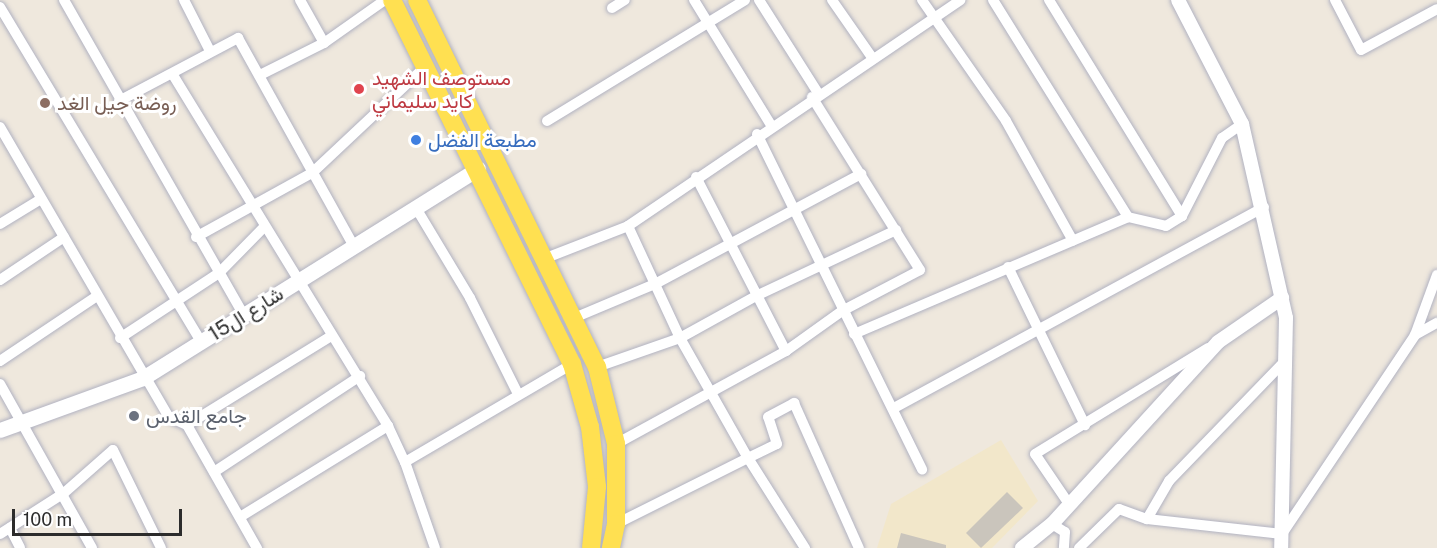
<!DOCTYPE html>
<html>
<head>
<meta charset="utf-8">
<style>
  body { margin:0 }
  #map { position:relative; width:1437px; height:548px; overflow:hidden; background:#efe8dd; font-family:"Public Sans",Vazirmatn,sans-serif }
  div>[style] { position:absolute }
  .education>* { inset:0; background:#f2e7ca }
  .building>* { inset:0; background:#cac5bc }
  .roads { filter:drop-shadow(0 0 2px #b1b2c1) drop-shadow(0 0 2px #b1b2c1) }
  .minor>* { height:10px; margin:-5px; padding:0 5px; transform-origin:5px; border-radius:5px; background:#fff }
  .tertiary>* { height:14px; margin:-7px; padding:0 7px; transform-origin:7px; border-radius:7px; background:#fff }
  .secondary>* { height:15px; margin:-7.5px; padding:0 7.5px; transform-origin:7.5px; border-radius:7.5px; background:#fff }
  .primary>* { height:18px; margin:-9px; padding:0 9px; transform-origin:9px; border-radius:9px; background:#ffe051 }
  .dots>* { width:16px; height:16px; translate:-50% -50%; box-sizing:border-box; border:3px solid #fff; border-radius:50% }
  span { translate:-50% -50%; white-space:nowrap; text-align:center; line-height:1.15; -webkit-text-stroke:6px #fff; paint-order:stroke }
  .health-label { font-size:20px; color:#be3a42 }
  .left { translate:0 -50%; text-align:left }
  .education-label { font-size:20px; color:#785e54 }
  .shop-label { font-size:20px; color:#366cbe }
  .street-label { font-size:20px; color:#2c2c2c }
  .worship-label { font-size:20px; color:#5b616d }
  .scale { position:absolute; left:12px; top:509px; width:170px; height:27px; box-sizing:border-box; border:3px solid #2c2c2c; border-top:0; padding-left:8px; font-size:18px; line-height:21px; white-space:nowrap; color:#2c2c2c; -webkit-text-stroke:4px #fff; paint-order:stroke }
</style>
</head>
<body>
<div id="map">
  <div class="education">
    <div style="clip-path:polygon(1001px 440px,1038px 501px,992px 548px,877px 548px,891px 504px)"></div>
  </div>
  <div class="building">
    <div style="clip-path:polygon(1007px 492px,1023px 508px,981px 548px,966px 533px)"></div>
    <div style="clip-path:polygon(901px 533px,946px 545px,946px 548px,897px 548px)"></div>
  </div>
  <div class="roads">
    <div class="minor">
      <div style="left:64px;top:0;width:363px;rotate:60.3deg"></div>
      <div style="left:184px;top:0;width:57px;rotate:63deg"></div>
      <div style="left:300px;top:0;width:49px;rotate:60.8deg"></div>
      <div style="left:694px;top:0;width:147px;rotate:58.4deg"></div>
      <div style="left:759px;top:0;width:110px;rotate:57.6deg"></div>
      <div style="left:832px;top:0;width:68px;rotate:55.1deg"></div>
      <div style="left:922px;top:0;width:147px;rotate:55.2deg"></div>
      <div style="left:1006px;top:121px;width:137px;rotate:60.8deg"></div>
      <div style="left:993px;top:0;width:256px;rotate:58.1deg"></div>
      <div style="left:1049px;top:0;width:254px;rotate:58.4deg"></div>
      <div style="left:1335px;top:0;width:56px;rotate:62.5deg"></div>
      <div style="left:1361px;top:50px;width:86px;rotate:-28.3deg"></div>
      <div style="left:0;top:7px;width:391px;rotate:59deg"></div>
      <div style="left:612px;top:8px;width:15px;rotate:-32deg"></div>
      <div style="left:173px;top:75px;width:412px;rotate:58.5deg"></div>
      <div style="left:388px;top:426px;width:40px;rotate:65deg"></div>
      <div style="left:405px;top:462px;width:91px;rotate:70.8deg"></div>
      <div style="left:260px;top:75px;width:72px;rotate:-26.6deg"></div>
      <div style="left:324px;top:43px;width:75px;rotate:-35.2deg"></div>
      <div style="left:119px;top:101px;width:135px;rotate:-27.9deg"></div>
      <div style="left:238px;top:38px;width:238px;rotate:60.9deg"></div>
      <div style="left:547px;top:121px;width:232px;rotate:-31.4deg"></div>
      <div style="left:0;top:127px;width:336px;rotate:59.8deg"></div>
      <div style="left:169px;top:417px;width:20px;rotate:24deg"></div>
      <div style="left:187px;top:425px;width:169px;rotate:-31.7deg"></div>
      <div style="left:757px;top:134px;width:374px;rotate:63.8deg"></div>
      <div style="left:696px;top:177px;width:196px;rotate:62.7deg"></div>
      <div style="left:416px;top:208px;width:105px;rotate:59deg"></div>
      <div style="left:470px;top:298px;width:105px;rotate:63.4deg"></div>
      <div style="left:0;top:224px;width:48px;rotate:-31.4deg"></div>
      <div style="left:628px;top:226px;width:123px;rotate:65.1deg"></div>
      <div style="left:680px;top:338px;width:138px;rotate:60.5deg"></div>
      <div style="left:748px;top:458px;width:32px;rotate:-26deg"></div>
      <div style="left:777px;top:444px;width:28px;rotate:-108deg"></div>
      <div style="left:768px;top:417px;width:30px;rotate:-28deg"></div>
      <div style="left:794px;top:403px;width:159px;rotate:65.9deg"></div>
      <div style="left:196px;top:237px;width:132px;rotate:-28.9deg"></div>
      <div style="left:312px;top:173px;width:156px;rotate:-43.2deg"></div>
      <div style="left:546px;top:258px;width:88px;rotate:-21.3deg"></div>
      <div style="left:628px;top:226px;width:402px;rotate:-34.2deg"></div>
      <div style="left:1008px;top:267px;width:176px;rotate:64deg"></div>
      <div style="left:0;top:280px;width:77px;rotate:-33.9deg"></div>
      <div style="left:574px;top:318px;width:88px;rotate:-22.8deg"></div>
      <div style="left:655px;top:284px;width:234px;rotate:-28.1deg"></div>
      <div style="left:854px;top:334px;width:298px;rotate:-23.1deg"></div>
      <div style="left:1128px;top:217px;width:39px;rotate:13deg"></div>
      <div style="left:1166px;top:226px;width:19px;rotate:-32deg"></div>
      <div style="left:1182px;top:216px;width:88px;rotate:-62.9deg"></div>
      <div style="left:1222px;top:138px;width:24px;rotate:-35deg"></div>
      <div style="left:1415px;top:335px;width:25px;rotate:-29deg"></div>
      <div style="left:120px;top:338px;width:118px;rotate:-33.3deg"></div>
      <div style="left:219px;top:273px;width:63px;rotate:-45.6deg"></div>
      <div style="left:0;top:361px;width:117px;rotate:-33.8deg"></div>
      <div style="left:597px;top:367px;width:88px;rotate:-19.3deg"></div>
      <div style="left:680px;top:338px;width:87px;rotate:-28.9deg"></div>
      <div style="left:756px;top:296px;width:155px;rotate:-25.2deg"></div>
      <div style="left:0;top:384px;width:188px;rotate:60.7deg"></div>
      <div style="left:894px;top:408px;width:421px;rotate:-28.5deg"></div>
      <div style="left:187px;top:425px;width:142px;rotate:60.4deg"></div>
      <div style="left:616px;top:444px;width:194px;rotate:-28.7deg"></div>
      <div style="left:786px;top:351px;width:69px;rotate:-35.5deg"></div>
      <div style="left:842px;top:311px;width:88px;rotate:-27.7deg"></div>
      <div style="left:920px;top:270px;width:204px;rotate:-122deg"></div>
      <div style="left:405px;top:462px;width:194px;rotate:-30.4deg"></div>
      <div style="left:214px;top:472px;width:175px;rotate:-33.3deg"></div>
      <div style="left:1069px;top:504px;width:60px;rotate:-124.2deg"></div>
      <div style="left:1035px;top:454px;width:203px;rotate:-31.5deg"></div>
      <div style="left:240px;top:517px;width:174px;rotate:-31.6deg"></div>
      <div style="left:1147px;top:519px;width:44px;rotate:-59.9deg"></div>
      <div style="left:1169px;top:481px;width:167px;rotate:-46deg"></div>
      <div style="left:616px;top:524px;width:148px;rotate:-26.6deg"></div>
      <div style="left:748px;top:458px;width:107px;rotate:57.7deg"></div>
      <div style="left:1052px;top:524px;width:15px;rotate:32deg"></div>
      <div style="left:1065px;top:532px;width:16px;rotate:94deg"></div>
      <div style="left:10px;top:528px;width:22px;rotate:63deg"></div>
      <div style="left:0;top:534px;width:76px;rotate:-32.6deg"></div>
      <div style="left:64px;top:493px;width:65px;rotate:-41.3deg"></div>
      <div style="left:113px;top:450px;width:109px;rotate:63.9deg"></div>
      <div style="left:1079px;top:548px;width:56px;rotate:-44.3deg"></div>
      <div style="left:1119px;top:509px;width:30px;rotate:20deg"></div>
      <div style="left:1147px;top:519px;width:136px;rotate:6.3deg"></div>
      <div style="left:1282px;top:534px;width:239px;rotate:-56.2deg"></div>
      <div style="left:1415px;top:335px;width:64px;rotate:-69.9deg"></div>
    </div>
    <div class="tertiary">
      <div style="left:1178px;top:0;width:140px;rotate:62.7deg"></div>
      <div style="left:1242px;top:124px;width:199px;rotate:77.2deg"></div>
      <div style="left:1286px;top:318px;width:230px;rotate:91.2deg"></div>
      <div style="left:1022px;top:548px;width:38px;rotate:-39deg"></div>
      <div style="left:1052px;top:524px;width:246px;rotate:-47.6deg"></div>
      <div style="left:1218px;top:342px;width:78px;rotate:-34.5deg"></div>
    </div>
    <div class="secondary">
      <div style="left:0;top:430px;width:152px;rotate:-20deg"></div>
      <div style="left:143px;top:378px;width:395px;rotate:-32deg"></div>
    </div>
    <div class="primary">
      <div style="left:392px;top:0;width:406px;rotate:63.7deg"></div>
      <div style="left:572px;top:364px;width:66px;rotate:74.1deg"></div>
      <div style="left:590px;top:427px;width:60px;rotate:83.3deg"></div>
      <div style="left:597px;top:487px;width:61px;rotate:95.6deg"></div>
      <div style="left:417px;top:0;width:409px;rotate:63.9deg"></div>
      <div style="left:597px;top:367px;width:79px;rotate:76.1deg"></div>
      <div style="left:616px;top:444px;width:80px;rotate:90deg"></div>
      <div style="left:616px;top:524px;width:25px;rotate:102deg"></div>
    </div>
  </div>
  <div class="dots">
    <div style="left:359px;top:89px;background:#e0444e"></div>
    <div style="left:45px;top:103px;background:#8d6e63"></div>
    <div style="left:416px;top:140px;background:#3f7fe0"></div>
    <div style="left:134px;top:416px;background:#6b7280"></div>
  </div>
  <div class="health-label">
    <span class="left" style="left:372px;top:90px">مستوصف الشهيد<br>كايد سليماني</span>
  </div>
  <div class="education-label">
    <span class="left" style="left:57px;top:103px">روضة جيل الغد</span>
  </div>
  <div class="shop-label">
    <span class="left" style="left:428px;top:140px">مطبعة الفضل</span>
  </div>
  <div class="street-label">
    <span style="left:246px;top:314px;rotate:-32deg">شارع ال15</span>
  </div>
  <div class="worship-label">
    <span class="left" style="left:146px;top:416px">جامع القدس</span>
  </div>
  <div class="scale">100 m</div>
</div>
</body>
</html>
